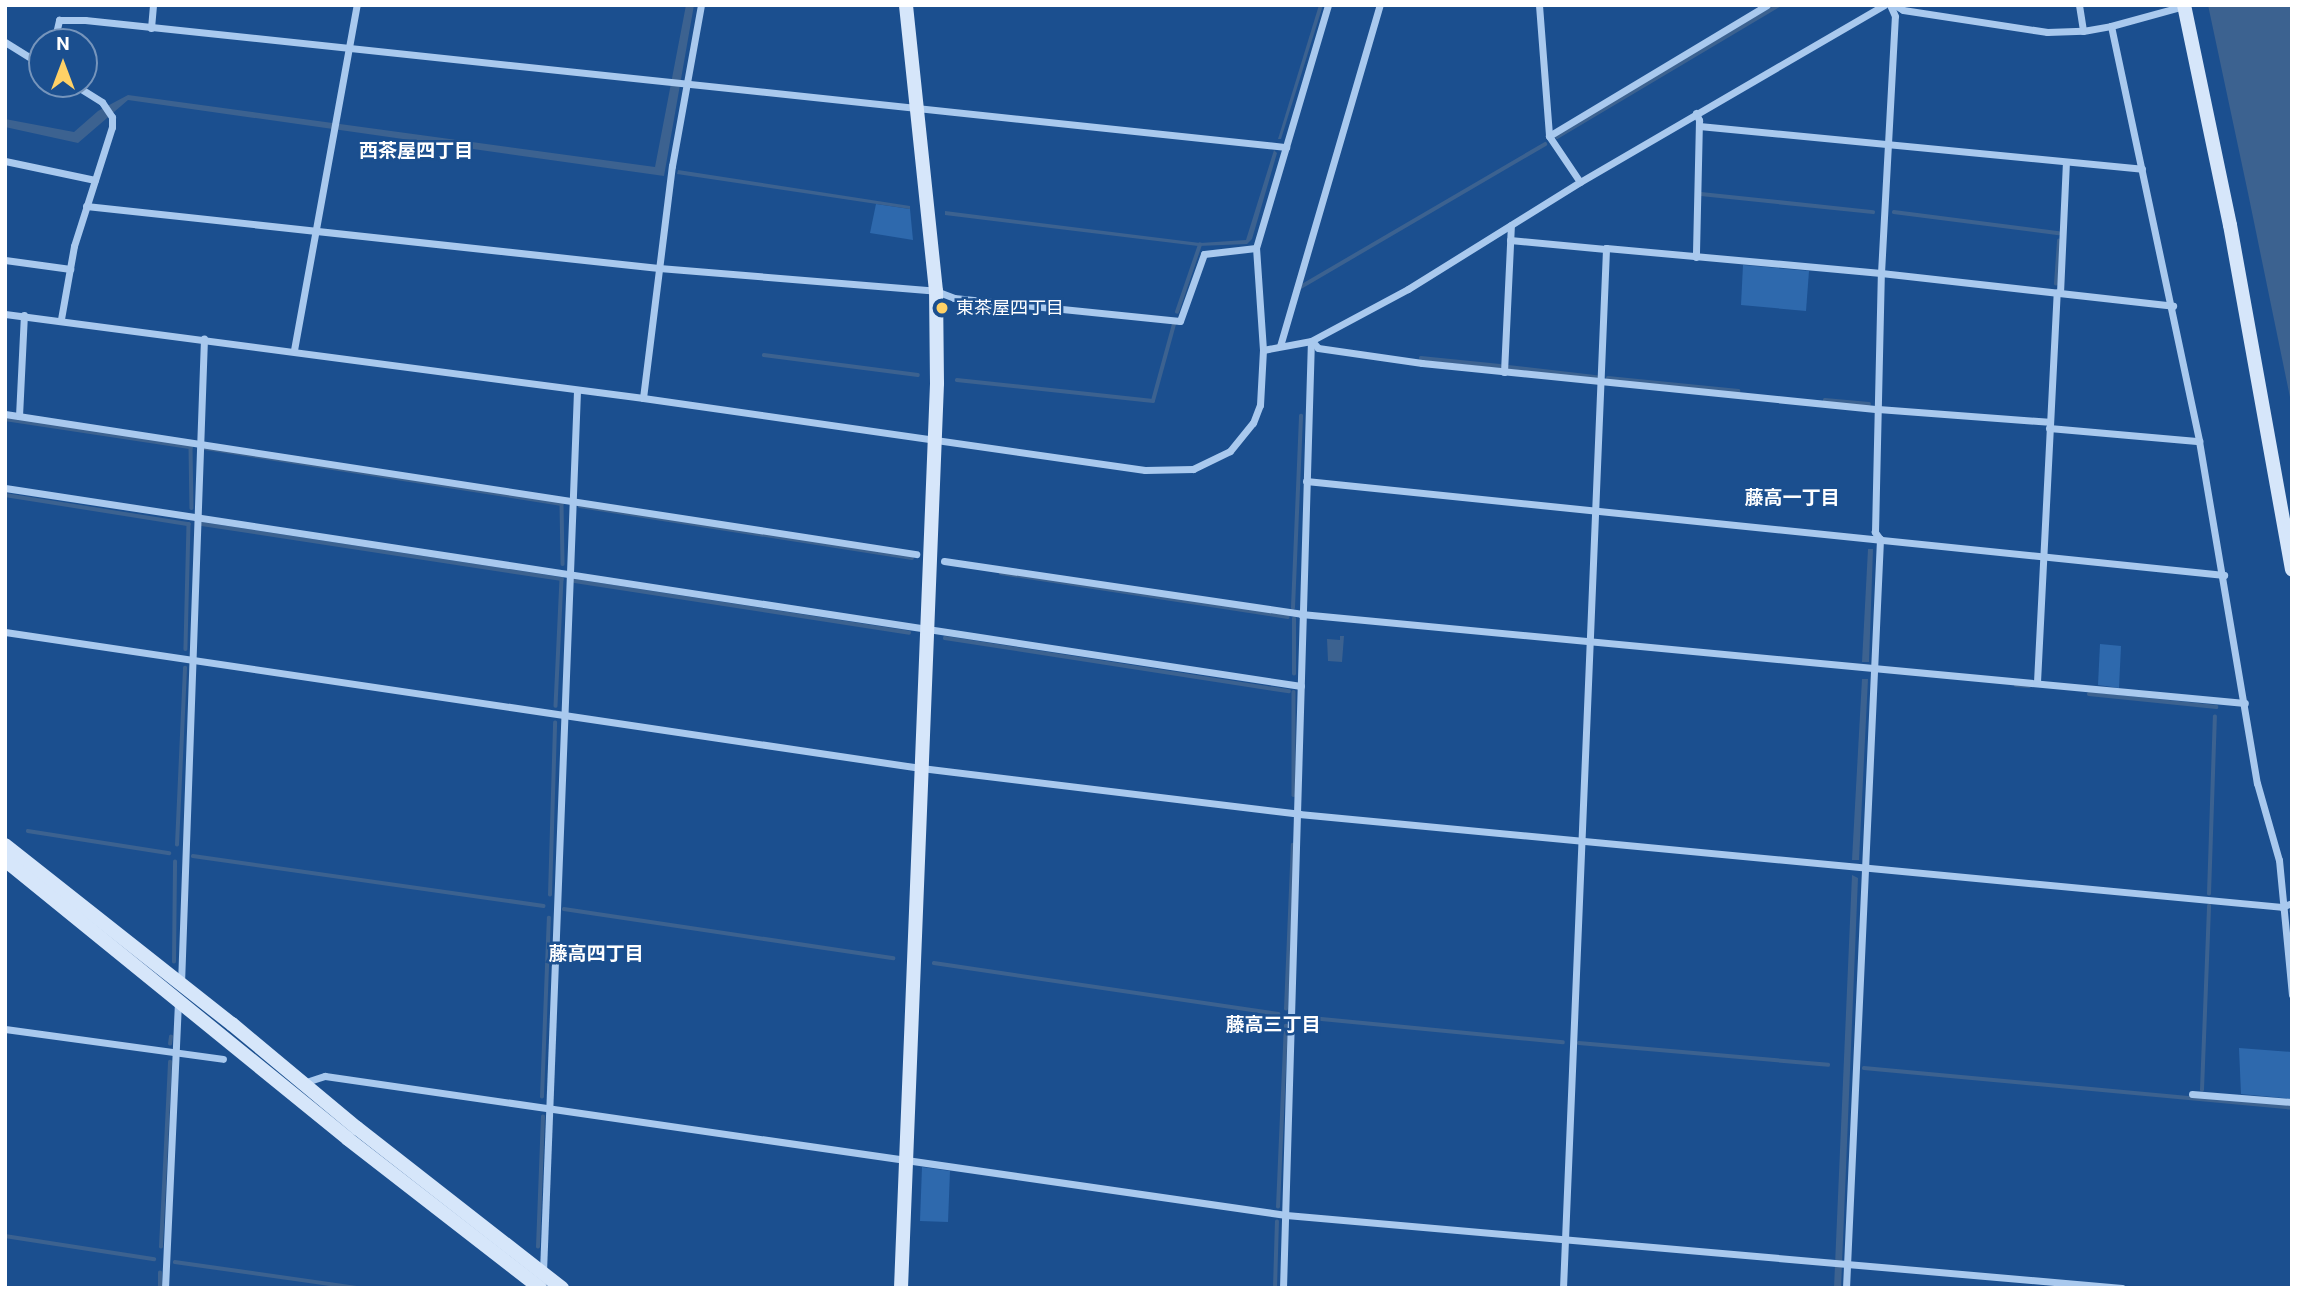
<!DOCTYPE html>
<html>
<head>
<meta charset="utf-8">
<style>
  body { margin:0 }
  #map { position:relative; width:2297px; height:1293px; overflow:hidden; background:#1b4f8f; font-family:Roboto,"Noto Sans JP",sans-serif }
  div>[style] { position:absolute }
  .green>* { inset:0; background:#2e69ad }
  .water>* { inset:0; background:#3c6290 }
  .stream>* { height:3.5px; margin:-1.75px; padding:0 1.75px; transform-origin:1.75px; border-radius:1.75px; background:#3c6290 }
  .street>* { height:7px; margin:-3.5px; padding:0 3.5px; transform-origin:3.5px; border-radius:3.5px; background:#a9c9ee }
  .secondary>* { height:14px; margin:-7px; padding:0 7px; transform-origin:7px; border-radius:7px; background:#d6e6fa }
  .dots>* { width:19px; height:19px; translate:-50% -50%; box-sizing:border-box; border:4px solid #1b4f8f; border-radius:50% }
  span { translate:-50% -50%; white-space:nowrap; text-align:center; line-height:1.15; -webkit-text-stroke:5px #1b4f8f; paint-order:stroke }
  .poi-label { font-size:18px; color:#fff }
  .left { translate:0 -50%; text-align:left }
  .neighbourhood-label { font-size:19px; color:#fff; font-weight:700 }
  .frame { position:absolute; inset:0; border:7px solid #fff; pointer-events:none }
  .north { position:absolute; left:28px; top:28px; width:70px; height:70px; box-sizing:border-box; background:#1b4f8f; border:2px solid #7695bc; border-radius:50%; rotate:0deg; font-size:19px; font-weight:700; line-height:28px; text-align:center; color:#fff }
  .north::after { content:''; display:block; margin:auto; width:24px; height:32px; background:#ffd166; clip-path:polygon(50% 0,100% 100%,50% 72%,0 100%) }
</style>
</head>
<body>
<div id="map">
  <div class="green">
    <div style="clip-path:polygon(876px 204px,910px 209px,913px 240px,870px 233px)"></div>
    <div style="clip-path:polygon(1743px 265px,1809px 271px,1806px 311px,1741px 305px)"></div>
    <div style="clip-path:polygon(2100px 644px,2121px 646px,2119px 688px,2098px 685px)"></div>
    <div style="clip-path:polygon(2239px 1048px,2292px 1052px,2292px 1099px,2241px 1094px)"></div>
    <div style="clip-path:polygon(922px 1167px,950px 1171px,948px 1222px,920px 1221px)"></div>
  </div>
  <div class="water">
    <div style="clip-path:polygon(686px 5px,694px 5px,664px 176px,128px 100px,78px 143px,5px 127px,5px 119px,74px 132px,98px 111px,128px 95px,655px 167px)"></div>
    <div style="clip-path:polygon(1319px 5px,1323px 5px,1281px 139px,1278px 139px)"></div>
    <div style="clip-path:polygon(2208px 5px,2292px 5px,2292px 407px,2248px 193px)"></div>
    <div style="clip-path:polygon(1274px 150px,1277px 153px,1252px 239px,1247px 244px,1198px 246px,945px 215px,945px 211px,1200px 243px,1246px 240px)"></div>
    <div style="clip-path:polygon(678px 170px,910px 206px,910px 209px,677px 174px)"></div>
    <div style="clip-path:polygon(1868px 549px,1873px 549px,1869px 662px,1862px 662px)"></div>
    <div style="clip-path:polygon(1340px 636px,1344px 636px,1342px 662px,1328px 661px,1327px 639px,1340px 640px)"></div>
    <div style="clip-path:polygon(1862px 679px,1868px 679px,1859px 860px,1852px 860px)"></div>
    <div style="clip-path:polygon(1852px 875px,1858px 878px,1841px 1288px,1834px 1288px)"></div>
  </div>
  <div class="stream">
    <div style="left:1557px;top:137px;width:258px;rotate:-30.7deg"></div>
    <div style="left:1701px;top:194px;width:173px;rotate:6deg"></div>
    <div style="left:1894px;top:212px;width:166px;rotate:7.3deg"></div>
    <div style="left:2056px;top:284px;width:43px;rotate:-86deg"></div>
    <div style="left:1299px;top:288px;width:285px;rotate:-30.3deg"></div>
    <div style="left:1177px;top:312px;width:71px;rotate:-71.1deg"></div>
    <div style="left:764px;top:355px;width:155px;rotate:7.4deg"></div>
    <div style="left:1421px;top:358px;width:79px;rotate:5.8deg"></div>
    <div style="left:1508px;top:367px;width:89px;rotate:6.5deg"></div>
    <div style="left:1608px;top:378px;width:131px;rotate:5.7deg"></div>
    <div style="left:957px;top:380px;width:197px;rotate:6.1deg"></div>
    <div style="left:1153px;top:401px;width:80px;rotate:-74.7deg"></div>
    <div style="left:1825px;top:400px;width:44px;rotate:5.2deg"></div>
    <div style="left:5px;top:419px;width:188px;rotate:8.6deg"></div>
    <div style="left:191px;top:447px;width:61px;rotate:89.1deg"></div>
    <div style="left:205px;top:448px;width:361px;rotate:8.9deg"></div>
    <div style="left:562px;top:504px;width:60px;rotate:89deg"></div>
    <div style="left:5px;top:495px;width:186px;rotate:9deg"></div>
    <div style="left:189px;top:524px;width:125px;rotate:91.4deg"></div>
    <div style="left:580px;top:506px;width:336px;rotate:8.9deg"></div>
    <div style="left:202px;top:524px;width:364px;rotate:8.7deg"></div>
    <div style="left:562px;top:579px;width:127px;rotate:92.7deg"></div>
    <div style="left:1001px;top:573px;width:290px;rotate:8.7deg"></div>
    <div style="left:575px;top:581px;width:338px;rotate:8.8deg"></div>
    <div style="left:1293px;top:608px;width:192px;rotate:-87.6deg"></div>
    <div style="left:945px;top:638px;width:348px;rotate:8.8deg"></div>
    <div style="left:1294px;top:674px;width:55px;rotate:-90deg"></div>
    <div style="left:2016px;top:685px;width:13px;rotate:4deg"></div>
    <div style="left:1294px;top:692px;width:103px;rotate:90deg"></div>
    <div style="left:2089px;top:694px;width:128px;rotate:5.8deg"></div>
    <div style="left:28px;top:831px;width:143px;rotate:8.9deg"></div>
    <div style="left:177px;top:845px;width:177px;rotate:-87.4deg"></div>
    <div style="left:193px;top:856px;width:354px;rotate:8.1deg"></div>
    <div style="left:2209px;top:894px;width:177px;rotate:-88.1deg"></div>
    <div style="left:550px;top:895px;width:172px;rotate:-88.3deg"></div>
    <div style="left:564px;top:909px;width:333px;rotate:8.5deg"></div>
    <div style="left:2291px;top:911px;width:1px"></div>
    <div style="left:174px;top:962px;width:100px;rotate:-89.4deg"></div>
    <div style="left:934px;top:963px;width:348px;rotate:8.4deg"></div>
    <div style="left:1286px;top:1009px;width:164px;rotate:-87.6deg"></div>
    <div style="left:1301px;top:1017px;width:263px;rotate:5.5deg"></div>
    <div style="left:1579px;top:1043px;width:250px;rotate:5deg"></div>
    <div style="left:170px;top:1044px;width:7px;rotate:-82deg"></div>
    <div style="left:1864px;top:1068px;width:430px;rotate:5.3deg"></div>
    <div style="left:2202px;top:1090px;width:184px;rotate:-87.8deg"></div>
    <div style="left:542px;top:1097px;width:179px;rotate:-87.8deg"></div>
    <div style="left:1278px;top:1207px;width:181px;rotate:-87.5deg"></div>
    <div style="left:5px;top:1236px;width:151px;rotate:8.8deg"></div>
    <div style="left:161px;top:1247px;width:185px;rotate:-87.2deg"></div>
    <div style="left:538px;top:1247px;width:130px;rotate:-87.8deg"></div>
    <div style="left:175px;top:1262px;width:185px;rotate:8.1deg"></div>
    <div style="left:160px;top:1288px;width:15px;rotate:-90deg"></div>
    <div style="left:1275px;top:1288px;width:66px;rotate:-88.3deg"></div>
  </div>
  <div class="street">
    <div style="left:1539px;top:5px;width:131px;rotate:85.6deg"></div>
    <div style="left:1549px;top:136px;width:55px;rotate:56deg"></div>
    <div style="left:1895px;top:5px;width:9px;rotate:32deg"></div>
    <div style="left:1903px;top:10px;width:146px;rotate:8.7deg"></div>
    <div style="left:2047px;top:32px;width:36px;rotate:-2deg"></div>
    <div style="left:2083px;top:31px;width:28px;rotate:-10deg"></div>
    <div style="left:2111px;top:26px;width:76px;rotate:-15.3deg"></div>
    <div style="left:2079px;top:5px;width:26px;rotate:81deg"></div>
    <div style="left:2111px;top:26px;width:424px;rotate:78deg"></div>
    <div style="left:2199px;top:441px;width:347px;rotate:80.4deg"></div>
    <div style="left:2257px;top:783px;width:80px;rotate:74.1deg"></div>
    <div style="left:2279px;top:860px;width:135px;rotate:84.5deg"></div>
    <div style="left:151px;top:28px;width:23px;rotate:-85deg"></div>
    <div style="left:5px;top:42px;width:44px;rotate:31.9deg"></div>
    <div style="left:54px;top:42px;width:23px;rotate:-77deg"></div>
    <div style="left:59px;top:20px;width:26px"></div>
    <div style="left:85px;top:20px;width:1208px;rotate:6.04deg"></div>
    <div style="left:1696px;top:113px;width:8px;rotate:67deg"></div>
    <div style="left:1699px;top:120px;width:137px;rotate:91.3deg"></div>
    <div style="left:1699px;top:126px;width:445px;rotate:5.5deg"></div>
    <div style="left:1549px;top:136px;width:254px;rotate:-31deg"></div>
    <div style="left:5px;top:161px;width:92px;rotate:11.9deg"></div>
    <div style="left:86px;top:206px;width:576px;rotate:6.18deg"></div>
    <div style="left:659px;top:268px;width:278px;rotate:4.7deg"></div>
    <div style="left:936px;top:291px;width:19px;rotate:21deg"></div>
    <div style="left:954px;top:298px;width:227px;rotate:5.8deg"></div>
    <div style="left:1180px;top:321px;width:71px;rotate:-70.3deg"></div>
    <div style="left:1204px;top:254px;width:52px;rotate:-6.6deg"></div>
    <div style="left:1510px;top:240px;width:96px;rotate:5.4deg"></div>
    <div style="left:5px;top:260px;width:66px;rotate:7.9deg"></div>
    <div style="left:2060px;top:293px;width:130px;rotate:-87.4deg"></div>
    <div style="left:5px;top:314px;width:644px;rotate:7.5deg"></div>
    <div style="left:643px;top:398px;width:507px;rotate:8.16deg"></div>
    <div style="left:1145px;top:470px;width:48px;rotate:-1.2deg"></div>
    <div style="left:1193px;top:469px;width:41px;rotate:-25.9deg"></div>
    <div style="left:1230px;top:451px;width:36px;rotate:-51deg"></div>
    <div style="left:1253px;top:423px;width:19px;rotate:-69deg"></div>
    <div style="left:1260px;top:405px;width:55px;rotate:-86.9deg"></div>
    <div style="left:1263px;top:350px;width:102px;rotate:-93.9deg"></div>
    <div style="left:1256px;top:248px;width:253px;rotate:-73.5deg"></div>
    <div style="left:61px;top:319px;width:74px;rotate:-79.9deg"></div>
    <div style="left:74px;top:246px;width:125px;rotate:-72.3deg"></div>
    <div style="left:112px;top:127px;width:10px;rotate:-90deg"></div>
    <div style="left:112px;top:117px;width:18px;rotate:-124deg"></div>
    <div style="left:102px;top:102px;width:34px;rotate:-148deg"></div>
    <div style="left:1312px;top:341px;width:9px;rotate:49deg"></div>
    <div style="left:1318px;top:348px;width:105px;rotate:8.2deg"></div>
    <div style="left:1422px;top:363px;width:458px;rotate:5.8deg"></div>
    <div style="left:1878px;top:409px;width:171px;rotate:4.3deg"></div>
    <div style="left:1280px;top:346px;width:355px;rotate:-73.7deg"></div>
    <div style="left:294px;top:350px;width:351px;rotate:-79.7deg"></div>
    <div style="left:1263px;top:350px;width:49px;rotate:-10.6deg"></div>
    <div style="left:1311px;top:341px;width:110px;rotate:-28.2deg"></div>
    <div style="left:1408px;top:289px;width:203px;rotate:-31.9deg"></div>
    <div style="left:1580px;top:182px;width:352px;rotate:-30.2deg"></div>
    <div style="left:1504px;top:372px;width:147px;rotate:-87.3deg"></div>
    <div style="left:643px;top:398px;width:234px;rotate:-82.9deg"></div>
    <div style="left:672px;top:166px;width:164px;rotate:-79.8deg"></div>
    <div style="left:5px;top:414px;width:922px;rotate:8.74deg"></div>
    <div style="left:19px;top:416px;width:101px;rotate:-87.2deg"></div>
    <div style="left:2049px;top:428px;width:151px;rotate:5deg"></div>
    <div style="left:1306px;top:481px;width:923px;rotate:5.85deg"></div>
    <div style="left:5px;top:488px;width:1311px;rotate:8.69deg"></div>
    <div style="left:944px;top:561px;width:361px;rotate:8.4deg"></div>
    <div style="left:1301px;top:614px;width:948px;rotate:5.39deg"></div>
    <div style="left:5px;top:632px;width:926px;rotate:8.45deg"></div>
    <div style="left:921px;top:768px;width:381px;rotate:6.9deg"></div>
    <div style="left:1299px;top:814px;width:987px;rotate:5.4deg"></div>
    <div style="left:2282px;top:907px;width:11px;rotate:-22deg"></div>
    <div style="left:2037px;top:682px;width:390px;rotate:-87.1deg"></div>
    <div style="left:181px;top:984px;width:646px;rotate:-87.96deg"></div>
    <div style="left:5px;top:1029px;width:220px;rotate:7.8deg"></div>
    <div style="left:303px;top:1083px;width:23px;rotate:-18deg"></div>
    <div style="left:325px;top:1076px;width:971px;rotate:8.23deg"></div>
    <div style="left:1286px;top:1215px;width:839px;rotate:4.99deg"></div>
    <div style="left:2192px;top:1094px;width:100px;rotate:4.6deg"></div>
    <div style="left:543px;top:1272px;width:882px;rotate:-87.79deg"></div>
    <div style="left:165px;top:1288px;width:285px;rotate:-87.4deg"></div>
    <div style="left:1283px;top:1288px;width:947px;rotate:-88.31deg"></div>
    <div style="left:1563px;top:1288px;width:1041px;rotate:-87.63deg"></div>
    <div style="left:1606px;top:248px;width:276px;rotate:5.2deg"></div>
    <div style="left:1881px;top:273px;width:294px;rotate:6.4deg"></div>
    <div style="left:1846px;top:1288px;width:750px;rotate:-87.4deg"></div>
    <div style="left:1880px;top:539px;width:9px;rotate:-126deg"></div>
    <div style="left:1875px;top:532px;width:259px;rotate:-88.7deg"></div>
    <div style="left:1881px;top:273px;width:257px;rotate:-86.9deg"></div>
    <div style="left:1895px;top:16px;width:12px;rotate:-114deg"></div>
  </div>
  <div class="secondary">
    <div style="left:2184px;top:5px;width:225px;rotate:78.2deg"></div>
    <div style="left:2230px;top:225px;width:350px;rotate:79.8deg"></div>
    <div style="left:5px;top:845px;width:289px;rotate:38.3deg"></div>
    <div style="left:232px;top:1024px;width:163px;rotate:39.8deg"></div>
    <div style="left:357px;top:1128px;width:260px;rotate:38deg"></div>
    <div style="left:5px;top:860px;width:442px;rotate:39.1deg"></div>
    <div style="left:348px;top:1139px;width:243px;rotate:37.8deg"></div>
    <div style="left:901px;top:1288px;width:906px;rotate:-87.72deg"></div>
    <div style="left:937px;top:383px;width:92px;rotate:-90.6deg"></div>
    <div style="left:936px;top:291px;width:288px;rotate:-96deg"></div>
  </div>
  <div class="dots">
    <div style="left:942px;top:308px;background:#ffd166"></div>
  </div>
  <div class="poi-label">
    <span class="left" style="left:956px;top:308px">東茶屋四丁目</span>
  </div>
  <div class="neighbourhood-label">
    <span style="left:416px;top:151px">西茶屋四丁目</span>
    <span style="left:1792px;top:498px">藤高一丁目</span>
    <span style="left:596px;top:954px">藤高四丁目</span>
    <span style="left:1273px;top:1025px">藤高三丁目</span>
  </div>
  <div class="frame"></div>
  <div class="north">N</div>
</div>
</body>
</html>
